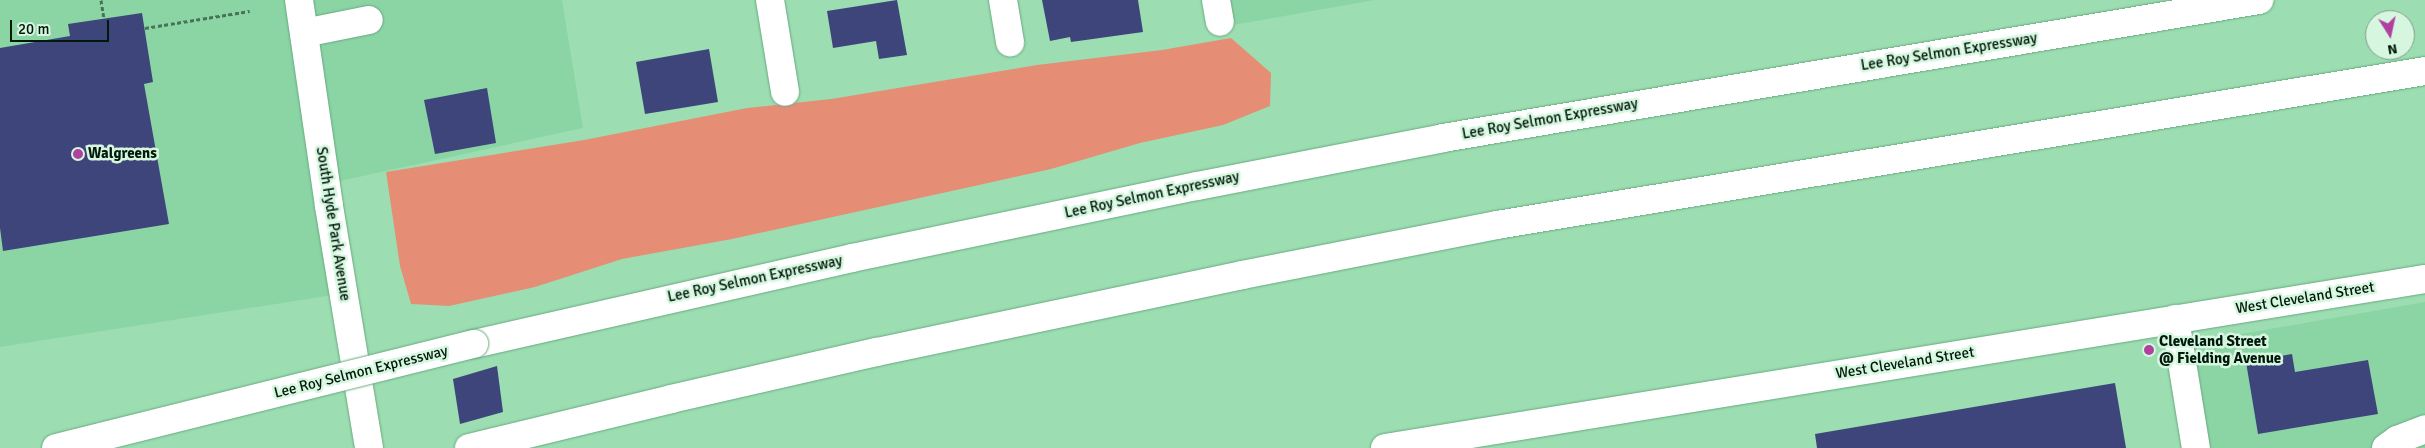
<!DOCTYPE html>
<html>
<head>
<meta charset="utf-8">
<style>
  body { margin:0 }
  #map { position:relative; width:2425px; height:448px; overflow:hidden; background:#9cdeb2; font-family:Signika,sans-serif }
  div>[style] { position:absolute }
  .built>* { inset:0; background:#8bd5a5 }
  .green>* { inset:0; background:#e68d76 }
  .building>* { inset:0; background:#3d457b }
  .path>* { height:3px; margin-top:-1.5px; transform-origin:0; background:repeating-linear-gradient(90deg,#477357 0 4px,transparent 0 6.5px) }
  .roads { filter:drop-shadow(0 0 1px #69a980) drop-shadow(0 0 1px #69a980) }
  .minor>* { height:28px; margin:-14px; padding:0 14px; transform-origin:14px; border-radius:14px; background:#fff }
  .major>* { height:28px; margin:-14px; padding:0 14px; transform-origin:14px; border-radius:14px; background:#fff }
  .highway>* { height:28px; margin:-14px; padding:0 14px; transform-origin:14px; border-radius:14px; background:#fff }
  .bridges { filter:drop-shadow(0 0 1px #69a980) drop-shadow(0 0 1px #69a980) }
  .highway-bridge>* { height:28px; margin:-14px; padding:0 14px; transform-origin:14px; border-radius:14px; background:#fff }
  .dots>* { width:14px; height:14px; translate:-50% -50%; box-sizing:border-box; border:2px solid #d6f6e0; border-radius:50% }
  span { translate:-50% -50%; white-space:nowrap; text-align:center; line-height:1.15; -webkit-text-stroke:5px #d6f6e0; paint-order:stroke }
  .street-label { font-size:15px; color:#00190a }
  .poi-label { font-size:15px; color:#00190a; font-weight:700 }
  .left { translate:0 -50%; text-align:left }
  .north { position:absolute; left:2365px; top:10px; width:50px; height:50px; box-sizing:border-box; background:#d6f6e0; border:1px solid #809e8a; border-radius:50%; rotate:170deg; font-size:14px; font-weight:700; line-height:20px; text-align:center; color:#00190a }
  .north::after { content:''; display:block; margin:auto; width:18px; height:22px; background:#b1419e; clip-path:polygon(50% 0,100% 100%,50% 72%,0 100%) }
  .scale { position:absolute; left:10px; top:20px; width:99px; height:22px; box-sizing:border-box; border:2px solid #00190a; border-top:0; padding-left:6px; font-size:15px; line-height:18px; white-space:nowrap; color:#00190a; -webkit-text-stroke:4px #d6f6e0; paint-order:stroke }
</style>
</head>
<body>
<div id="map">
  <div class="built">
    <div style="clip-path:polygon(0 0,291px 0,340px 294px,0 347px)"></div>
    <div style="clip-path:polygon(302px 0,562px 0,583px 128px,331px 183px)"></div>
    <div style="clip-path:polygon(1218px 0,1375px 0,1222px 27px)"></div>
    <div style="clip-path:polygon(2425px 302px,2425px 448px,2207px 448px,2189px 343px)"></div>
  </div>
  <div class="green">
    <div style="clip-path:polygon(1231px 38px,1271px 73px,1270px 106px,1223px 125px,1140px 143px,1051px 169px,979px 185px,732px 239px,622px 259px,535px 287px,449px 306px,411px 304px,400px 266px,386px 172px,584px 140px,747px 108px,831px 99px,1037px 65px,1162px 50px)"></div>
  </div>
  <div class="building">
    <div style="clip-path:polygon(897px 0,907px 55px,879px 59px,876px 41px,833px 48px,827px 11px)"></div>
    <div style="clip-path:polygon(1042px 0,1138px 0,1143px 32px,1071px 42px,1070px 37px,1050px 41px)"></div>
    <div style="clip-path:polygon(142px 13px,153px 82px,144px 84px,169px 224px,3px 251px,0 228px,0 48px,70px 36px,68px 24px)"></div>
    <div style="clip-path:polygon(709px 49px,718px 102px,645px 114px,636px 62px)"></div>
    <div style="clip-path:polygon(487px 88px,496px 143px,435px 154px,424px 100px)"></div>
    <div style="clip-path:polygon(2292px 354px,2295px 372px,2368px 360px,2378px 414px,2258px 434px,2246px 362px)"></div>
    <div style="clip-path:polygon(497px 366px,503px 412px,460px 424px,453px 379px)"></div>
    <div style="clip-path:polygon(2115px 383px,2126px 448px,1817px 448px,1815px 434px)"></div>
  </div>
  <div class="path">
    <div style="left:101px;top:0;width:18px;rotate:81deg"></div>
    <div style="left:145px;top:28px;width:106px;rotate:-9.2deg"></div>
  </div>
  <div class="roads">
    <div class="minor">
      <div style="left:299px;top:0;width:208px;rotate:81.7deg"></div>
      <div style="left:329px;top:206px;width:245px;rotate:80.6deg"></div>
      <div style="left:770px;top:0;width:93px;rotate:80.7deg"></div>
      <div style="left:1003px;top:0;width:43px;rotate:80.5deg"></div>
      <div style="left:1216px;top:0;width:22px;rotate:80deg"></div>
      <div style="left:304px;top:33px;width:66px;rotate:-11.3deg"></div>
      <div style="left:2175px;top:319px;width:131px;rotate:80.8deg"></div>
      <div style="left:2386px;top:448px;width:14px;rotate:-36deg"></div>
      <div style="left:2397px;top:440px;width:30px;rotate:-21deg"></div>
    </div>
    <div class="major">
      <div style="left:1385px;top:448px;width:1054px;rotate:-9.23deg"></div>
    </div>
    <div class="highway">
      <div style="left:474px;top:344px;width:388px;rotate:-12.8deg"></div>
      <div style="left:852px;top:258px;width:352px;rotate:-11.8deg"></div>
      <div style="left:1197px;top:186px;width:251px;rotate:-11deg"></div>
      <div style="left:1443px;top:138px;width:828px;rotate:-9.6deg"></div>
      <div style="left:469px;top:448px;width:208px;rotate:-13.6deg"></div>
      <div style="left:671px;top:399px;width:211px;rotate:-12.9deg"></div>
      <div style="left:877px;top:352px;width:373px;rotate:-11.9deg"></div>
      <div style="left:1242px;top:275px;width:260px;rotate:-11.1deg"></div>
      <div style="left:1497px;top:225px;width:941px;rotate:-9.42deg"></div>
    </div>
  </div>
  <div class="bridges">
    <div class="highway-bridge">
      <div style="left:56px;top:448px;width:431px;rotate:-14deg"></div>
    </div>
  </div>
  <div class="dots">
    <div style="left:78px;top:154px;background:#b1419e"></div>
    <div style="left:2149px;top:350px;background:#b1419e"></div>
  </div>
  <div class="street-label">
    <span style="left:1949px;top:52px;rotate:-9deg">Lee Roy Selmon Expressway</span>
    <span style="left:1550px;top:119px;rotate:-10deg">Lee Roy Selmon Expressway</span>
    <span style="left:1152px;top:195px;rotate:-12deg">Lee Roy Selmon Expressway</span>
    <span style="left:333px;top:224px;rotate:81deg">South Hyde Park Avenue</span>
    <span style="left:755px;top:279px;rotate:-12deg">Lee Roy Selmon Expressway</span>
    <span style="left:2305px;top:298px;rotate:-9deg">West Cleveland Street</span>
    <span style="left:1905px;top:363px;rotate:-9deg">West Cleveland Street</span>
    <span style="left:361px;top:372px;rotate:-14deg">Lee Roy Selmon Expressway</span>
  </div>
  <div class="poi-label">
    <span class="left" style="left:88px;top:154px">Walgreens</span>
    <span class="left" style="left:2159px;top:350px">Cleveland Street<br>@ Fielding Avenue</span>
  </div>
  <div class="north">N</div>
  <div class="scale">20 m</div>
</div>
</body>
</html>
